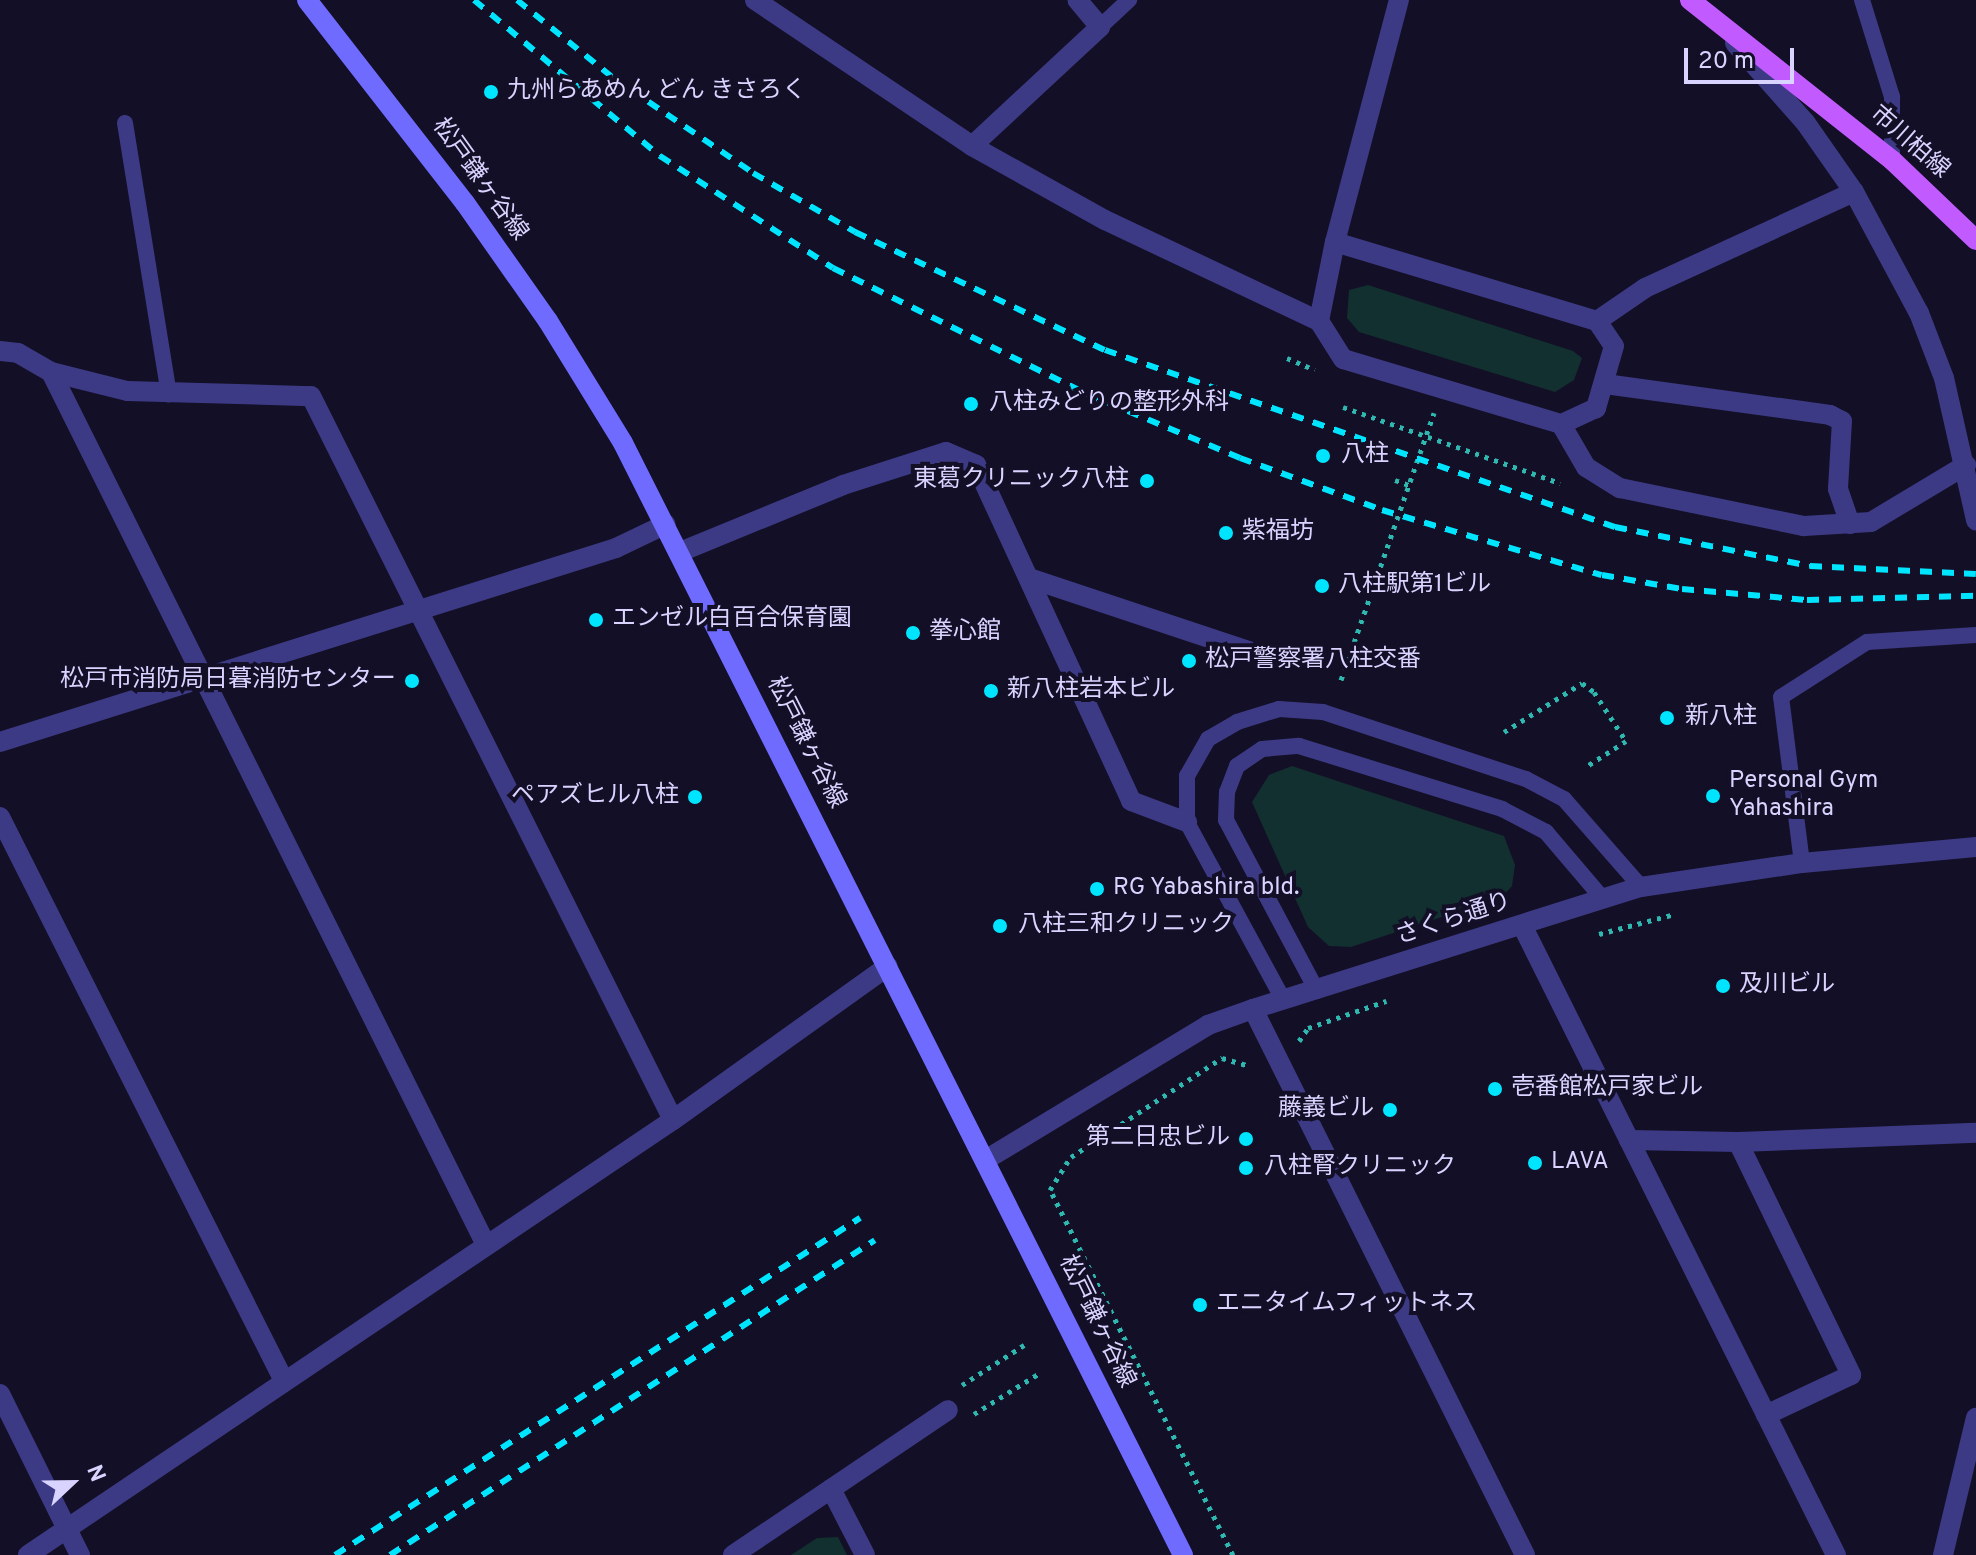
<!DOCTYPE html>
<html>
<head>
<meta charset="utf-8">
<style>
  body { margin:0 }
  #map { position:relative; width:1976px; height:1555px; overflow:hidden; background:#130f26; font-family:Overpass,"Noto Sans JP",sans-serif }
  div>[style] { position:absolute }
  .green>* { inset:0; background:#12302f }
  .path>* { height:5px; margin-top:-2.5px; transform-origin:0; background:repeating-linear-gradient(90deg,#2fb8b0 0 4px,transparent 0 10px) }
  .service>* { height:16px; margin:-8px; padding:0 8px; transform-origin:8px; border-radius:8px; background:#3d3a85 }
  .pedestrian>* { height:20px; margin:-10px; padding:0 10px; transform-origin:10px; border-radius:10px; background:#3d3a85 }
  .minor>* { height:20px; margin:-10px; padding:0 10px; transform-origin:10px; border-radius:10px; background:#3d3a85 }
  .tertiary>* { height:20px; margin:-10px; padding:0 10px; transform-origin:10px; border-radius:10px; background:#3d3a85 }
  .secondary>* { height:20px; margin:-10px; padding:0 10px; transform-origin:10px; border-radius:10px; background:#6f6bff }
  .primary>* { height:20px; margin:-10px; padding:0 10px; transform-origin:10px; border-radius:10px; background:#c25bff }
  .rail>* { height:6px; margin-top:-3px; transform-origin:0; background:repeating-linear-gradient(90deg,#00e5ff 0 12px,transparent 0 22px) }
  .dots>* { width:22px; height:22px; translate:-50% -50%; box-sizing:border-box; border:4px solid #130f26; border-radius:50% }
  span { translate:-50% -50%; white-space:nowrap; text-align:center; line-height:1.15; -webkit-text-stroke:8px #130f26; paint-order:stroke }
  .poi-label { font-size:24px; color:#d9d4ff }
  .left { translate:0 -50%; text-align:left }
  .right { translate:-100% -50%; text-align:right }
  .street-label { font-size:24px; color:#d9d4ff }
  .north { position:absolute; left:32px; top:1443px; width:80px; height:80px; -webkit-text-stroke:6px #130f26; paint-order:stroke; rotate:68deg; font-size:22px; font-weight:700; line-height:32px; text-align:center; color:#d9d4ff }
  .north::after { content:''; display:block; margin:auto; width:28px; height:36px; background:#d9d4ff; clip-path:polygon(50% 0,100% 100%,50% 72%,0 100%) }
  .scale { position:absolute; left:1684px; top:48px; width:110px; height:36px; box-sizing:border-box; border:4px solid #d9d4ff; border-top:0; padding-left:10px; font-size:24px; line-height:28px; white-space:nowrap; color:#d9d4ff; -webkit-text-stroke:6px #130f26; paint-order:stroke }
</style>
</head>
<body>
<div id="map">
  <div class="green">
    <div style="clip-path:polygon(1368px 285px,1573px 351px,1582px 358px,1574px 380px,1555px 392px,1359px 332px,1347px 318px,1349px 290px)"></div>
    <div style="clip-path:polygon(1292px 766px,1504px 836px,1515px 865px,1512px 886px,1502px 897px,1351px 947px,1329px 946px,1308px 927px,1252px 802px,1269px 775px)"></div>
    <div style="clip-path:polygon(838px 1537px,847px 1555px,791px 1555px,817px 1538px)"></div>
  </div>
  <div class="path">
    <div style="left:1287px;top:358px;width:30px;rotate:23deg"></div>
    <div style="left:1343px;top:407px;width:230px;rotate:19.3deg"></div>
    <div style="left:1395px;top:480px;width:15px;rotate:20deg"></div>
    <div style="left:1341px;top:680px;width:283px;rotate:-70.8deg"></div>
    <div style="left:1504px;top:732px;width:92px;rotate:-32.1deg"></div>
    <div style="left:1582px;top:683px;width:15px;rotate:37deg"></div>
    <div style="left:1594px;top:692px;width:59px;rotate:56.9deg"></div>
    <div style="left:1626px;top:741px;width:46px;rotate:147.3deg"></div>
    <div style="left:1599px;top:934px;width:79px;rotate:-14.7deg"></div>
    <div style="left:1299px;top:1041px;width:16px;rotate:-55deg"></div>
    <div style="left:1308px;top:1028px;width:83px;rotate:-19.1deg"></div>
    <div style="left:962px;top:1385px;width:74px;rotate:-32.8deg"></div>
    <div style="left:974px;top:1414px;width:75px;rotate:-32deg"></div>
    <div style="left:1233px;top:1555px;width:408px;rotate:-116.6deg"></div>
    <div style="left:1050px;top:1190px;width:39px;rotate:-58deg"></div>
    <div style="left:1071px;top:1157px;width:181px;rotate:-33.3deg"></div>
    <div style="left:1222px;top:1058px;width:29px;rotate:16deg"></div>
  </div>
  <div class="service">
    <div style="left:1862px;top:0;width:102px;rotate:72.8deg"></div>
    <div style="left:1892px;top:97px;width:63px;rotate:90deg"></div>
    <div style="left:1100px;top:27px;width:40px;rotate:-43deg"></div>
    <div style="left:125px;top:123px;width:275px;rotate:80.8deg"></div>
    <div style="left:1802px;top:863px;width:167px;rotate:-97.2deg"></div>
    <div style="left:1781px;top:697px;width:102px;rotate:-32.6deg"></div>
    <div style="left:1867px;top:642px;width:109px;rotate:-3.7deg"></div>
    <div style="left:1317px;top:991px;width:194px;rotate:-118deg"></div>
    <div style="left:1226px;top:820px;width:28px;rotate:-88deg"></div>
    <div style="left:1227px;top:792px;width:28px;rotate:-69deg"></div>
    <div style="left:1237px;top:766px;width:30px;rotate:-34deg"></div>
    <div style="left:1262px;top:749px;width:37px;rotate:-5deg"></div>
    <div style="left:1299px;top:746px;width:213px;rotate:17.2deg"></div>
    <div style="left:1502px;top:809px;width:50px;rotate:27.6deg"></div>
    <div style="left:1546px;top:832px;width:88px;rotate:49.6deg"></div>
    <div style="left:1284px;top:1001px;width:204px;rotate:-118.5deg"></div>
    <div style="left:1187px;top:822px;width:46px;rotate:-90deg"></div>
    <div style="left:1187px;top:776px;width:43px;rotate:-60.4deg"></div>
    <div style="left:1208px;top:739px;width:34px;rotate:-30deg"></div>
    <div style="left:1237px;top:722px;width:44px;rotate:-17.2deg"></div>
    <div style="left:1279px;top:709px;width:44px;rotate:3.9deg"></div>
    <div style="left:1323px;top:712px;width:214px;rotate:18.3deg"></div>
    <div style="left:1526px;top:779px;width:43px;rotate:27.8deg"></div>
    <div style="left:1564px;top:799px;width:117px;rotate:48.8deg"></div>
  </div>
  <div class="pedestrian">
    <div style="left:1029px;top:578px;width:254px;rotate:18.4deg"></div>
  </div>
  <div class="minor">
    <div style="left:755px;top:0;width:262px;rotate:33.9deg"></div>
    <div style="left:972px;top:146px;width:152px;rotate:29.1deg"></div>
    <div style="left:1105px;top:220px;width:237px;rotate:25.3deg"></div>
    <div style="left:1735px;top:43px;width:106px;rotate:48.5deg"></div>
    <div style="left:1805px;top:122px;width:85px;rotate:55deg"></div>
    <div style="left:1854px;top:192px;width:137px;rotate:61.8deg"></div>
    <div style="left:1919px;top:313px;width:70px;rotate:69deg"></div>
    <div style="left:1944px;top:378px;width:146px;rotate:77.3deg"></div>
    <div style="left:972px;top:146px;width:175px;rotate:-42.9deg"></div>
    <div style="left:1100px;top:27px;width:35px;rotate:-130deg"></div>
    <div style="left:1335px;top:242px;width:274px;rotate:16.8deg"></div>
    <div style="left:1597px;top:321px;width:30px;rotate:56deg"></div>
    <div style="left:1614px;top:346px;width:65px;rotate:106.2deg"></div>
    <div style="left:1596px;top:408px;width:38px;rotate:155deg"></div>
    <div style="left:1561px;top:424px;width:227px;rotate:-163.4deg"></div>
    <div style="left:1343px;top:359px;width:45px;rotate:-122.3deg"></div>
    <div style="left:1319px;top:321px;width:81px;rotate:-78.6deg"></div>
    <div style="left:1335px;top:242px;width:250px;rotate:-75.2deg"></div>
    <div style="left:1597px;top:321px;width:58px;rotate:-34.5deg"></div>
    <div style="left:1645px;top:288px;width:230px;rotate:-24.7deg"></div>
    <div style="left:0;top:351px;width:18px;rotate:6deg"></div>
    <div style="left:18px;top:353px;width:38px;rotate:30deg"></div>
    <div style="left:51px;top:372px;width:973px;rotate:63.51deg"></div>
    <div style="left:51px;top:372px;width:78px;rotate:14deg"></div>
    <div style="left:127px;top:391px;width:184px;rotate:1.6deg"></div>
    <div style="left:311px;top:396px;width:809px;rotate:63.43deg"></div>
    <div style="left:1605px;top:384px;width:227px;rotate:7.8deg"></div>
    <div style="left:1830px;top:415px;width:13px;rotate:27deg"></div>
    <div style="left:1842px;top:421px;width:68px;rotate:93.4deg"></div>
    <div style="left:1838px;top:489px;width:37px;rotate:71deg"></div>
    <div style="left:1561px;top:424px;width:50px;rotate:59.8deg"></div>
    <div style="left:1586px;top:467px;width:40px;rotate:32deg"></div>
    <div style="left:1620px;top:488px;width:188px;rotate:11.7deg"></div>
    <div style="left:1804px;top:526px;width:67px;rotate:-3.4deg"></div>
    <div style="left:1871px;top:522px;width:111px;rotate:-31deg"></div>
    <div style="left:680px;top:552px;width:176px;rotate:-22.3deg"></div>
    <div style="left:843px;top:485px;width:108px;rotate:-17.8deg"></div>
    <div style="left:946px;top:452px;width:33px;rotate:23deg"></div>
    <div style="left:976px;top:465px;width:370px;rotate:65.2deg"></div>
    <div style="left:1131px;top:801px;width:60px;rotate:20.6deg"></div>
    <div style="left:0;top:817px;width:631px;rotate:63.27deg"></div>
    <div style="left:1522px;top:925px;width:704px;rotate:63.51deg"></div>
    <div style="left:1253px;top:1009px;width:610px;rotate:63.52deg"></div>
    <div style="left:1629px;top:1140px;width:109px;rotate:1.1deg"></div>
    <div style="left:1738px;top:1142px;width:238px;rotate:-2.2deg"></div>
    <div style="left:1738px;top:1142px;width:259px;rotate:64.1deg"></div>
    <div style="left:1851px;top:1375px;width:94px;rotate:154.8deg"></div>
    <div style="left:831px;top:1489px;width:74px;rotate:62.7deg"></div>
    <div style="left:28px;top:1555px;width:778px;rotate:-34deg"></div>
    <div style="left:673px;top:1120px;width:264px;rotate:-35.6deg"></div>
    <div style="left:733px;top:1555px;width:259px;rotate:-34deg"></div>
    <div style="left:1943px;top:1555px;width:141px;rotate:-76.5deg"></div>
  </div>
  <div class="tertiary">
    <div style="left:0;top:742px;width:646px;rotate:-17.48deg"></div>
    <div style="left:616px;top:548px;width:55px;rotate:-25.6deg"></div>
    <div style="left:987px;top:1159px;width:258px;rotate:-31.2deg"></div>
    <div style="left:1208px;top:1025px;width:48px;rotate:-19.6deg"></div>
    <div style="left:1253px;top:1009px;width:407px;rotate:-17.5deg"></div>
    <div style="left:1641px;top:887px;width:163px;rotate:-8.5deg"></div>
    <div style="left:1802px;top:863px;width:175px;rotate:-5.3deg"></div>
    <div style="left:0;top:1394px;width:180px;rotate:63.6deg"></div>
  </div>
  <div class="secondary">
    <div style="left:307px;top:0;width:257px;rotate:52.1deg"></div>
    <div style="left:465px;top:203px;width:144px;rotate:54.9deg"></div>
    <div style="left:548px;top:321px;width:143px;rotate:58.4deg"></div>
    <div style="left:623px;top:443px;width:1245px;rotate:63.27deg"></div>
  </div>
  <div class="primary">
    <div style="left:1690px;top:0;width:258px;rotate:38.4deg"></div>
    <div style="left:1892px;top:160px;width:116px;rotate:43.6deg"></div>
  </div>
  <div class="rail">
    <div style="left:474px;top:0;width:243px;rotate:40deg"></div>
    <div style="left:660px;top:156px;width:206px;rotate:32.9deg"></div>
    <div style="left:833px;top:268px;width:284px;rotate:26.4deg"></div>
    <div style="left:1087px;top:394px;width:166px;rotate:22.7deg"></div>
    <div style="left:1240px;top:458px;width:151px;rotate:20.1deg"></div>
    <div style="left:1382px;top:510px;width:229px;rotate:16.5deg"></div>
    <div style="left:1602px;top:575px;width:81px;rotate:9.9deg"></div>
    <div style="left:1682px;top:589px;width:125px;rotate:5deg"></div>
    <div style="left:1807px;top:600px;width:169px;rotate:-1.4deg"></div>
    <div style="left:517px;top:0;width:122px;rotate:39deg"></div>
    <div style="left:612px;top:77px;width:171px;rotate:34.2deg"></div>
    <div style="left:753px;top:173px;width:118px;rotate:30deg"></div>
    <div style="left:855px;top:232px;width:276px;rotate:25.3deg"></div>
    <div style="left:1105px;top:350px;width:540px;rotate:19.14deg"></div>
    <div style="left:1615px;top:527px;width:199px;rotate:11.3deg"></div>
    <div style="left:1810px;top:566px;width:166px;rotate:2.8deg"></div>
    <div style="left:335px;top:1555px;width:624px;rotate:-32.7deg"></div>
    <div style="left:390px;top:1555px;width:578px;rotate:-33deg"></div>
  </div>
  <div class="dots">
    <div style="left:491px;top:92px;background:#00e5ff"></div>
    <div style="left:971px;top:404px;background:#00e5ff"></div>
    <div style="left:1323px;top:456px;background:#00e5ff"></div>
    <div style="left:1147px;top:481px;background:#00e5ff"></div>
    <div style="left:1226px;top:533px;background:#00e5ff"></div>
    <div style="left:1322px;top:586px;background:#00e5ff"></div>
    <div style="left:596px;top:620px;background:#00e5ff"></div>
    <div style="left:913px;top:633px;background:#00e5ff"></div>
    <div style="left:1189px;top:661px;background:#00e5ff"></div>
    <div style="left:412px;top:681px;background:#00e5ff"></div>
    <div style="left:991px;top:691px;background:#00e5ff"></div>
    <div style="left:1667px;top:718px;background:#00e5ff"></div>
    <div style="left:1713px;top:796px;background:#00e5ff"></div>
    <div style="left:695px;top:797px;background:#00e5ff"></div>
    <div style="left:1097px;top:889px;background:#00e5ff"></div>
    <div style="left:1000px;top:926px;background:#00e5ff"></div>
    <div style="left:1723px;top:986px;background:#00e5ff"></div>
    <div style="left:1495px;top:1089px;background:#00e5ff"></div>
    <div style="left:1390px;top:1110px;background:#00e5ff"></div>
    <div style="left:1246px;top:1139px;background:#00e5ff"></div>
    <div style="left:1535px;top:1163px;background:#00e5ff"></div>
    <div style="left:1246px;top:1168px;background:#00e5ff"></div>
    <div style="left:1200px;top:1305px;background:#00e5ff"></div>
  </div>
  <div class="poi-label">
    <span class="left" style="left:507px;top:92px">九州らあめん どん きさろく</span>
    <span class="left" style="left:989px;top:404px">八柱みどりの整形外科</span>
    <span class="left" style="left:1341px;top:456px">八柱</span>
    <span class="right" style="left:1129px;top:481px">東葛クリニック八柱</span>
    <span class="left" style="left:1242px;top:533px">紫福坊</span>
    <span class="left" style="left:1338px;top:586px">八柱駅第1ビル</span>
    <span class="left" style="left:612px;top:620px">エンゼル白百合保育園</span>
    <span class="left" style="left:929px;top:633px">拳心館</span>
    <span class="left" style="left:1205px;top:661px">松戸警察署八柱交番</span>
    <span class="right" style="left:396px;top:681px">松戸市消防局日暮消防センター</span>
    <span class="left" style="left:1007px;top:691px">新八柱岩本ビル</span>
    <span class="left" style="left:1685px;top:718px">新八柱</span>
    <span class="left" style="left:1729px;top:796px">Personal Gym<br>Yahashira</span>
    <span class="right" style="left:679px;top:797px">ペアズヒル八柱</span>
    <span class="left" style="left:1113px;top:889px">RG Yabashira bld.</span>
    <span class="left" style="left:1018px;top:926px">八柱三和クリニック</span>
    <span class="left" style="left:1739px;top:986px">及川ビル</span>
    <span class="left" style="left:1511px;top:1089px">壱番館松戸家ビル</span>
    <span class="right" style="left:1374px;top:1110px">藤義ビル</span>
    <span class="right" style="left:1230px;top:1139px">第二日忠ビル</span>
    <span class="left" style="left:1551px;top:1163px">LAVA</span>
    <span class="left" style="left:1264px;top:1168px">八柱腎クリニック</span>
    <span class="left" style="left:1216px;top:1305px">エニタイムフィットネス</span>
  </div>
  <div class="street-label">
    <span style="left:1909px;top:143px;rotate:41deg">市川柏線</span>
    <span style="left:479px;top:180px;rotate:54deg">松戸鎌ヶ谷線</span>
    <span style="left:805px;top:743px;rotate:63deg">松戸鎌ヶ谷線</span>
    <span style="left:1454px;top:920px;rotate:-18deg">さくら通り</span>
    <span style="left:1096px;top:1322px;rotate:64deg">松戸鎌ヶ谷線</span>
  </div>
  <div class="north">N</div>
  <div class="scale">20 m</div>
</div>
</body>
</html>
